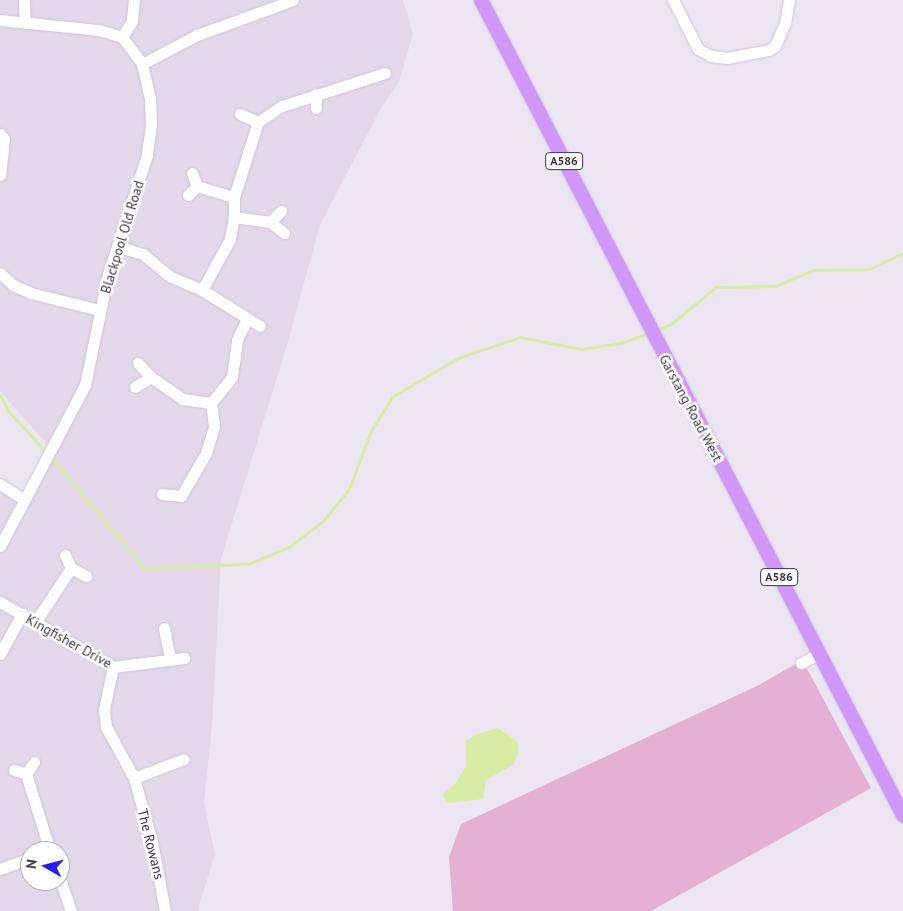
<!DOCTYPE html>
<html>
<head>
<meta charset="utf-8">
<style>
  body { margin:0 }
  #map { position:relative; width:903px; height:911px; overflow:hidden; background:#ece6f2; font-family:"PT Sans",sans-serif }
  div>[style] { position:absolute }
  .residential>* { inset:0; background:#e2d8ea }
  .green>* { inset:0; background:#e4b0d4 }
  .water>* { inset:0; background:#d8eca4 }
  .stream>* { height:3px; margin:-1.5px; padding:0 1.5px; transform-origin:1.5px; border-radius:1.5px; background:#d8eca4 }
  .roads { filter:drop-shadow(0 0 1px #cec3d8) drop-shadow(0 0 1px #cec3d8) }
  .minor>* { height:11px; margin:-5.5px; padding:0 5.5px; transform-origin:5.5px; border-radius:5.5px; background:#fff }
  .major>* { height:14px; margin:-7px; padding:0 7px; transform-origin:7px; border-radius:7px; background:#d097f9 }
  span { translate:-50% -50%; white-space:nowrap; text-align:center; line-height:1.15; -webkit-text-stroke:5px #fff; paint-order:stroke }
  .shield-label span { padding:1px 4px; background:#fff; border:1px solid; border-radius:4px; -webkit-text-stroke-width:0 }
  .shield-label { font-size:12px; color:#3c3544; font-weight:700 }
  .street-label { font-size:14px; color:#3c3544 }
  .north { position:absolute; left:20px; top:841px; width:50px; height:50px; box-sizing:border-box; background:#fff; border:1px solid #b1aeb4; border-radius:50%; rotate:278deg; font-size:14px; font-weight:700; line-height:20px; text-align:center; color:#3c3544 }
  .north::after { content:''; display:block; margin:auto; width:18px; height:22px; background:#231fef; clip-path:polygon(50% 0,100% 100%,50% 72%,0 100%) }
</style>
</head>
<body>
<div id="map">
  <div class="residential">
    <div style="clip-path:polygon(evenodd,0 0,403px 0,413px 34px,399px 82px,382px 106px,320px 225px,287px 345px,221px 559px,212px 726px,204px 802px,215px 855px,198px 908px,200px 911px,0 911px,0 484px,23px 498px,52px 450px,0 391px,0 0,30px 851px,60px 851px,60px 881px,30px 881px,30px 851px)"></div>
  </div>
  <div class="green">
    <div style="clip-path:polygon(797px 663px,805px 665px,871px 788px,651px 911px,453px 911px,449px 857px,461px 824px,759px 685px)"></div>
  </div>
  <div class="water">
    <div style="clip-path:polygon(498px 728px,518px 742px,518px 755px,513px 765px,486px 780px,483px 799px,448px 803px,442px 795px,456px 783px,466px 766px,466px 741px,474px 735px)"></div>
  </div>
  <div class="stream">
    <div style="left:657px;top:330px;width:15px;rotate:-23deg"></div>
    <div style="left:671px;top:324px;width:58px;rotate:-39.4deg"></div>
    <div style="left:716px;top:287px;width:59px;rotate:-1deg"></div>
    <div style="left:775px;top:286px;width:41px;rotate:-22.8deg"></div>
    <div style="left:813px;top:270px;width:56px;rotate:-1deg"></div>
    <div style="left:869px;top:269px;width:38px;rotate:-25deg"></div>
    <div style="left:0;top:395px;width:19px;rotate:62deg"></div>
    <div style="left:9px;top:412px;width:56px;rotate:47.2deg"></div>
    <div style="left:51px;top:457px;width:145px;rotate:50deg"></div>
    <div style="left:144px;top:568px;width:104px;rotate:-2.2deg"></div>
    <div style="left:248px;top:564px;width:44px;rotate:-22.5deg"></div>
    <div style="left:289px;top:547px;width:43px;rotate:-37.4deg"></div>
    <div style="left:323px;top:521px;width:41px;rotate:-50.9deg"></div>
    <div style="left:349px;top:489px;width:62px;rotate:-69.2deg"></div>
    <div style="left:371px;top:431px;width:40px;rotate:-58deg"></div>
    <div style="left:392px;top:397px;width:77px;rotate:-30.6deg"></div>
    <div style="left:458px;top:358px;width:65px;rotate:-18.7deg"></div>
    <div style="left:520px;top:337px;width:62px;rotate:11.1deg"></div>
    <div style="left:581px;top:349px;width:40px;rotate:-8.5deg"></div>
    <div style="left:621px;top:343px;width:30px;rotate:-20deg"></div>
  </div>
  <div class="roads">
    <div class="minor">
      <div style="left:24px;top:0;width:23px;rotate:88deg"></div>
      <div style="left:673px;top:0;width:55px;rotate:63deg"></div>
      <div style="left:698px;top:49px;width:15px;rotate:28deg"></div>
      <div style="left:711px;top:56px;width:16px;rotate:7deg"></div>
      <div style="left:727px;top:58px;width:43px;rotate:-10.8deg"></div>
      <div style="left:769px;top:50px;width:7px;rotate:-34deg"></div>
      <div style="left:775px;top:46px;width:25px;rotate:-67deg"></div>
      <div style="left:785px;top:23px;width:23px;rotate:-80deg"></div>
      <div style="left:0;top:20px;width:100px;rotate:5.8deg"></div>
      <div style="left:99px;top:30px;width:24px;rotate:17deg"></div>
      <div style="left:122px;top:37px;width:34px;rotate:53deg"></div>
      <div style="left:142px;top:64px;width:35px;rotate:77deg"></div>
      <div style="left:150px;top:98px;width:27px;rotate:88deg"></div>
      <div style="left:151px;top:125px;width:30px;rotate:98deg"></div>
      <div style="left:147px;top:155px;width:125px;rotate:108.1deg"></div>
      <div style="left:108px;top:274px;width:113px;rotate:101.7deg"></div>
      <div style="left:85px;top:385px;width:182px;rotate:117.8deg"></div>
      <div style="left:122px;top:37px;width:19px;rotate:-58deg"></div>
      <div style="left:132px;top:21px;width:21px;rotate:-85deg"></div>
      <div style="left:142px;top:64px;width:62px;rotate:-27.8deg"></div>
      <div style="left:197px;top:35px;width:102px;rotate:-20deg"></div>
      <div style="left:316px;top:94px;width:14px;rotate:90deg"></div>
      <div style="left:240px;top:114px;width:20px;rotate:24deg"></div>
      <div style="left:0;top:134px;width:6px;rotate:51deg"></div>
      <div style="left:4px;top:139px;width:36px;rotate:96deg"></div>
      <div style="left:192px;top:173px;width:14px;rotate:69deg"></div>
      <div style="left:188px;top:195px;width:13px;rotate:-45deg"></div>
      <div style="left:197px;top:186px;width:39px;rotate:17deg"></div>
      <div style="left:234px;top:217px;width:36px;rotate:8deg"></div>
      <div style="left:270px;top:222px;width:18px;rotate:38deg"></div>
      <div style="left:270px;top:222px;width:16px;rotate:-45deg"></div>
      <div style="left:117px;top:246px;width:27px;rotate:17deg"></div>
      <div style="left:143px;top:254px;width:34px;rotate:40deg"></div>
      <div style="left:169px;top:276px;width:36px;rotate:23deg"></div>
      <div style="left:202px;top:290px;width:68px;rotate:31.8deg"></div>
      <div style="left:0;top:273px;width:18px;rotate:43deg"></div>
      <div style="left:13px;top:285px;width:20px;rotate:24deg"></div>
      <div style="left:31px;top:293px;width:70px;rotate:14deg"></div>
      <div style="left:202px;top:290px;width:58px;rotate:-61.2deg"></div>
      <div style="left:230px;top:239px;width:22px;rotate:-80deg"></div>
      <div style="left:234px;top:217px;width:20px;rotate:-90deg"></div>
      <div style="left:234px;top:197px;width:79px;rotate:-72.3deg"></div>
      <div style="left:258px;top:122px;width:29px;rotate:-34deg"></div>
      <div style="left:282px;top:106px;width:108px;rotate:-17.8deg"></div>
      <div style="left:138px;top:363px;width:19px;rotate:47deg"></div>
      <div style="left:151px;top:377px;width:38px;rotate:35deg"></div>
      <div style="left:182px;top:399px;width:29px;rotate:8deg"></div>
      <div style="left:135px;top:387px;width:19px;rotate:-32deg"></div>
      <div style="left:0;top:484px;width:27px;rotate:33deg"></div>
      <div style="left:162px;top:494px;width:19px;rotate:6deg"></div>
      <div style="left:181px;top:496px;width:50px;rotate:-59.8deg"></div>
      <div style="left:206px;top:453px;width:28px;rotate:-73deg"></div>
      <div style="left:214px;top:426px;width:23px;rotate:-97deg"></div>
      <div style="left:211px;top:403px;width:33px;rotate:-51deg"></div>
      <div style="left:232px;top:377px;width:37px;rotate:-82deg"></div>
      <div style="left:237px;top:340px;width:23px;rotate:-65deg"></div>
      <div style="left:65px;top:555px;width:14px;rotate:65deg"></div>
      <div style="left:0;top:602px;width:130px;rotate:29.9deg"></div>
      <div style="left:113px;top:667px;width:72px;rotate:-7.2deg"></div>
      <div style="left:36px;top:621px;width:64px;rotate:-56.6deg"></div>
      <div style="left:71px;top:568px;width:17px;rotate:28deg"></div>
      <div style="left:164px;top:628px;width:32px;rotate:79deg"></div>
      <div style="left:0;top:654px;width:46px;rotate:-61.2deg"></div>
      <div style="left:801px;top:663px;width:20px;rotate:-27deg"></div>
      <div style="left:113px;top:667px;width:43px;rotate:102.1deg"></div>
      <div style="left:104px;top:709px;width:18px;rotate:84deg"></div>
      <div style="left:106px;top:727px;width:58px;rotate:61.2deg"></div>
      <div style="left:134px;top:778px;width:66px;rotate:74.3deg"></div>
      <div style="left:152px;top:842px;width:70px;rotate:79.3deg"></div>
      <div style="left:34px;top:762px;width:14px;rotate:124deg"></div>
      <div style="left:26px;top:774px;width:81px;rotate:72.7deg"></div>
      <div style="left:14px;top:770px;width:13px;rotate:18deg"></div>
      <div style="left:134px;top:778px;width:53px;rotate:-20.8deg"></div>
      <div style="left:0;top:869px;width:32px;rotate:-20deg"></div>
      <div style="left:60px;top:879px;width:34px;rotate:71deg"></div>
    </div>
    <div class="major">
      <div style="left:481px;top:0;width:918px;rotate:62.63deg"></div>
    </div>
  </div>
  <div class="shield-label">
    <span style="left:564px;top:161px">A586</span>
    <span style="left:779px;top:577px">A586</span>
  </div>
  <div class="street-label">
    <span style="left:122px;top:237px;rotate:-73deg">Blackpool Old Road</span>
    <span style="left:691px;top:408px;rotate:62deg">Garstang Road West</span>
    <span style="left:69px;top:641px;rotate:29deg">Kingfisher Drive</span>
    <span style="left:151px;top:844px;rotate:76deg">The Rowans</span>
  </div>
  <div class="north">N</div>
</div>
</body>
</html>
